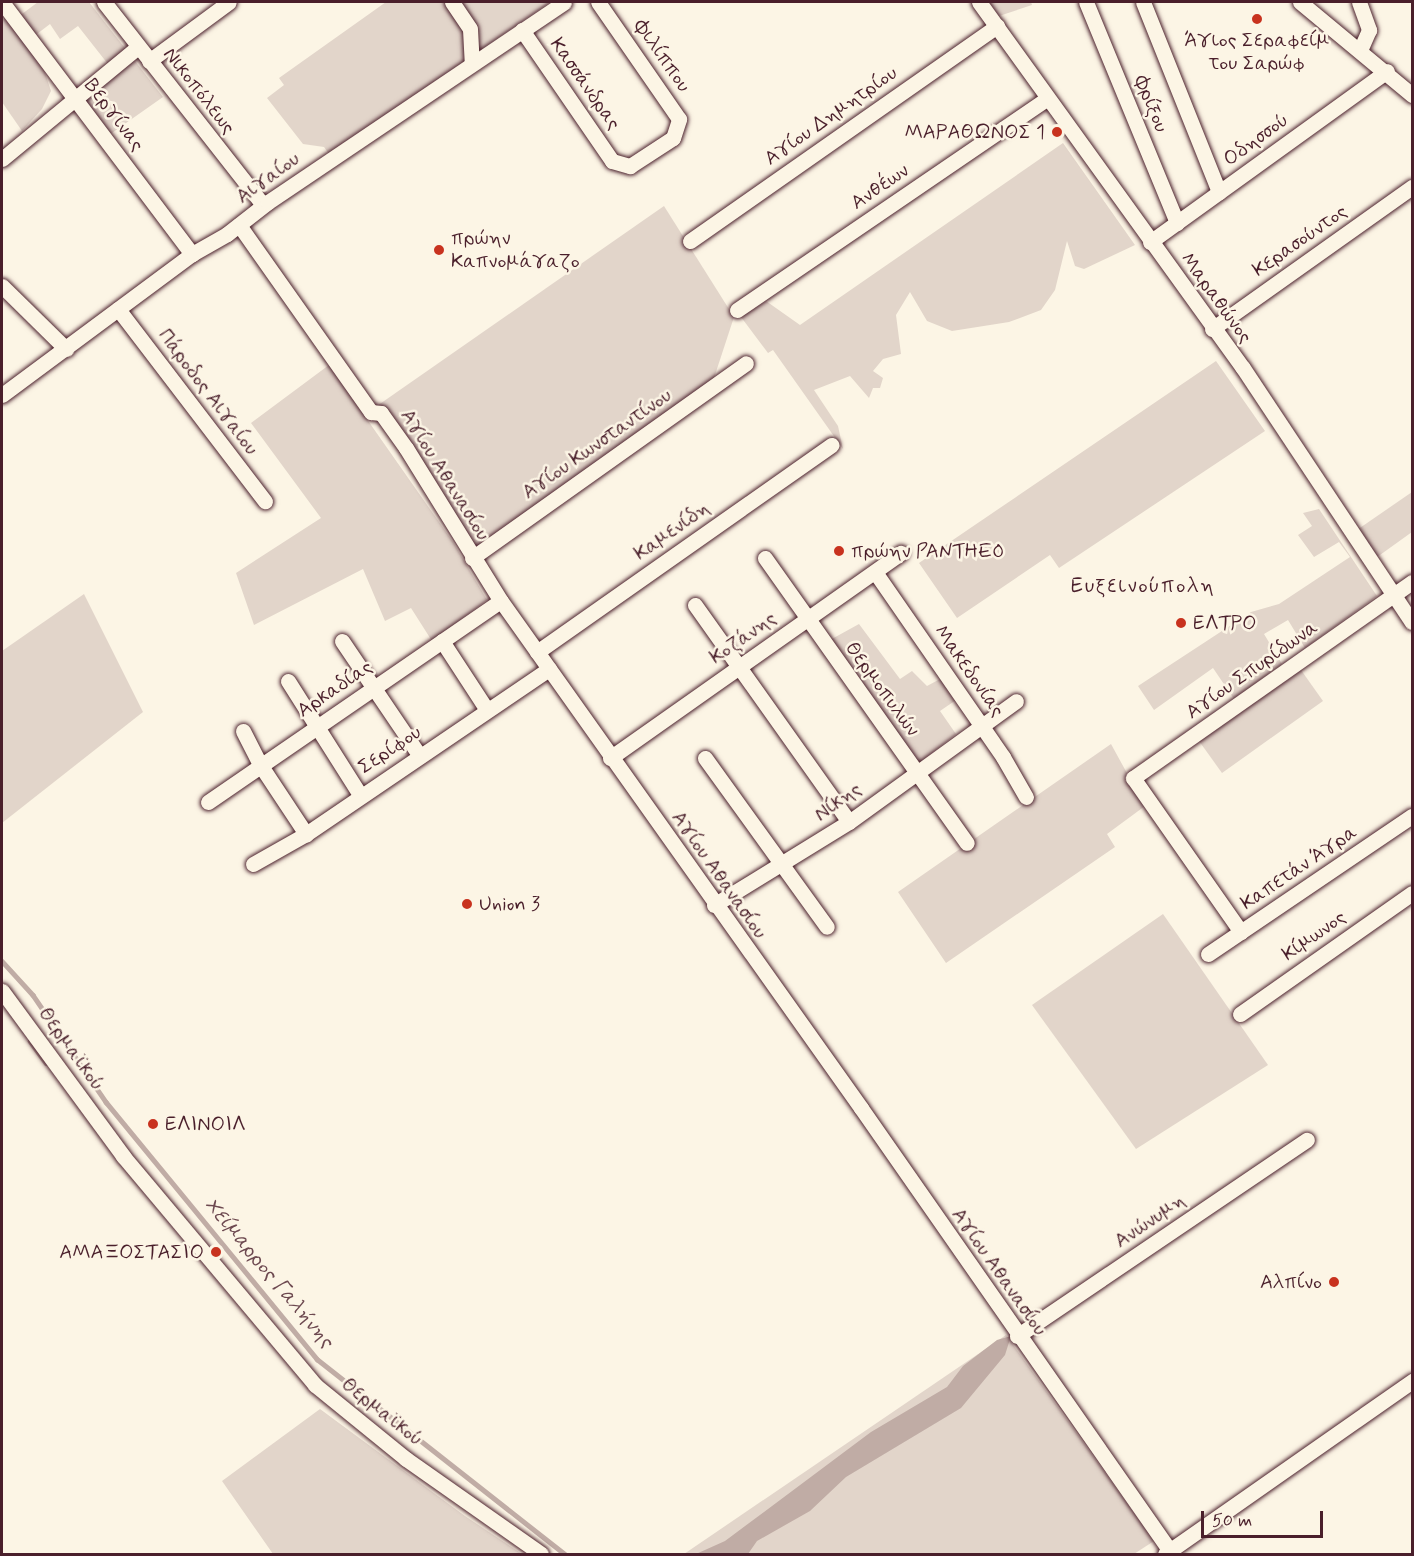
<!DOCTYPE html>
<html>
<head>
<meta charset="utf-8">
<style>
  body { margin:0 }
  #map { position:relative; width:1414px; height:1556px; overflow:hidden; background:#fcf5e5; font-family:Mynerve,sans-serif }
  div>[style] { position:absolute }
  .green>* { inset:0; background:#e2d5ca }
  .water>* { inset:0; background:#c0aca5 }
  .stream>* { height:4.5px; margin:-2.25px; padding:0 2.25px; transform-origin:2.25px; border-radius:2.25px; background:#c0aca5 }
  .roads { filter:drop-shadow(0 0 2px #4a1f2b) drop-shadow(0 0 2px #4a1f2b) }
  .minor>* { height:15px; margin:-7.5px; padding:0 7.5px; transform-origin:7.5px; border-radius:7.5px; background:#fcf5e5 }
  .dots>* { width:16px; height:16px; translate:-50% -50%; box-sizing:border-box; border:3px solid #fcf5e5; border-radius:50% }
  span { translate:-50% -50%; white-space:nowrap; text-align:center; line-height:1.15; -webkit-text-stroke:5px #fcf5e5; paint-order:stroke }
  .poi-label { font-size:20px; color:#4a1f2b }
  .right { translate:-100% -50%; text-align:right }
  .left { translate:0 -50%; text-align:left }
  .street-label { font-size:20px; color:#4a1f2b }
  .neighbourhood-label { font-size:21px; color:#4a1f2b; letter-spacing:1.5px }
  .water-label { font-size:21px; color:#6d4950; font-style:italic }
  .frame { position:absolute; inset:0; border:3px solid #4a1f2b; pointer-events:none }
  .scale { position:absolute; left:1201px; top:1511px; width:122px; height:27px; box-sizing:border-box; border:3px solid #4a1f2b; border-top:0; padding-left:8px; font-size:18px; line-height:21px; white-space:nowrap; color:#4a1f2b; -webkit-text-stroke:4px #fcf5e5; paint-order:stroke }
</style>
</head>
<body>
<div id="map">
  <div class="green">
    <div style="clip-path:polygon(38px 2px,89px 2px,163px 97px,109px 135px,82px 99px,115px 73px,78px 26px,60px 39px,50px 24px,33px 37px,18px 17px)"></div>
    <div style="clip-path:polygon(386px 2px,550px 2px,329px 154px,324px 147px,303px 144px,267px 98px,284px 85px,279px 78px)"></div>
    <div style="clip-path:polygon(989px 2px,1031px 2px,1032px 5px,999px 16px)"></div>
    <div style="clip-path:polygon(5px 18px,43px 67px,51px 91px,42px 109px,22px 131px,2px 102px,2px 21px)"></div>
    <div style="clip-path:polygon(1063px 143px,1135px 245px,1084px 269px,1075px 266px,1067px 241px,1055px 290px,1041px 310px,1009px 322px,952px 331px,927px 321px,910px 292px,896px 315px,901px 354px,883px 359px,873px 371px,883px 378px,880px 388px,873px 388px,869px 398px,850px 376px,814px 390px,838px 426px,843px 449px,773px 350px,768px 353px,741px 317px,766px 301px,800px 325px)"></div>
    <div style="clip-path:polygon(664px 206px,734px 317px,714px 378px,474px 549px,374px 408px)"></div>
    <div style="clip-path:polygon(1216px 361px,1265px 431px,1059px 568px,1050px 555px,957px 618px,919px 563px)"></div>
    <div style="clip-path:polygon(329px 365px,453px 542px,487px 600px,432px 641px,411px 608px,385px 621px,363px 569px,254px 625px,236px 573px,321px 518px,251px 423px)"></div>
    <div style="clip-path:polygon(1412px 492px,1412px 532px,1373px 560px,1354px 532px)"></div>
    <div style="clip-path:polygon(1319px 509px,1377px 596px,1305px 648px,1288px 620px,1264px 634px,1282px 664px,1234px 699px,1213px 668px,1154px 710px,1138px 686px,1251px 612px,1279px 604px,1350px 557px,1339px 542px,1314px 557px,1298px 535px,1312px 526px,1303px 513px)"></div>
    <div style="clip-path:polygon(84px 594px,143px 712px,2px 823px,2px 651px)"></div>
    <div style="clip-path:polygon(859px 624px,900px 679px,912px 671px,927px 686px,942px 678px,956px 700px,940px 711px,956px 734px,919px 763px,830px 640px)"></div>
    <div style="clip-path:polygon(1301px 670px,1323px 701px,1222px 773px,1199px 741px)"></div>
    <div style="clip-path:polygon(1111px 744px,1145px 806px,1107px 834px,1115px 847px,946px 963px,898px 892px)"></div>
    <div style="clip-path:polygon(1163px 914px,1268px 1065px,1136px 1149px,1032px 1005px)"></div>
    <div style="clip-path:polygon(1006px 1335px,1154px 1541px,1134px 1554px,684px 1554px)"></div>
    <div style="clip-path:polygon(320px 1409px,465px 1516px,522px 1554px,273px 1554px,222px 1481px)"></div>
  </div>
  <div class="water">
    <div style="clip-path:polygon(1011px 1336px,1005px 1355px,961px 1408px,846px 1477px,810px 1511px,757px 1541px,748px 1554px,696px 1554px,725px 1541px,871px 1432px,947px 1387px,963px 1366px,997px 1340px)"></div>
  </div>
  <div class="stream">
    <div style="left:2px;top:961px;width:46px;rotate:47.6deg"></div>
    <div style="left:33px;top:995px;width:130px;rotate:55.7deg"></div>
    <div style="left:106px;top:1102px;width:333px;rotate:50.6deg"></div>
    <div style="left:317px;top:1359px;width:315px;rotate:38.2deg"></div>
    <div style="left:30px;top:1041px;width:27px;rotate:54deg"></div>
  </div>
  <div class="roads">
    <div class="minor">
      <div style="left:2px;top:2px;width:316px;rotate:53deg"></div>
      <div style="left:104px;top:2px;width:258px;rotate:51.9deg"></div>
      <div style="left:452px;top:2px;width:32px;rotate:56deg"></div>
      <div style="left:470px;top:29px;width:34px;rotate:87deg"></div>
      <div style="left:979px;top:2px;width:451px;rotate:54.2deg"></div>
      <div style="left:1243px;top:368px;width:305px;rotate:56.4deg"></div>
      <div style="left:1086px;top:2px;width:239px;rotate:67.6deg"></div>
      <div style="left:1143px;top:2px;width:205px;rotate:68.2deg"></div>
      <div style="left:1300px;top:2px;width:146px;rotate:39.7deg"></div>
      <div style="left:1359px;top:2px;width:30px;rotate:70deg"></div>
      <div style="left:1369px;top:30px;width:22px;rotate:114deg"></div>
      <div style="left:522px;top:30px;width:159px;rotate:55.5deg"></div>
      <div style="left:612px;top:161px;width:19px;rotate:16deg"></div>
      <div style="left:630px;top:166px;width:51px;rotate:-33.1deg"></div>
      <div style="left:673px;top:138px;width:20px;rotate:-72deg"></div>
      <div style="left:679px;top:119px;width:142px;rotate:-124.7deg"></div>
      <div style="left:149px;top:61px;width:99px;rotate:-36.4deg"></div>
      <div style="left:2px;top:159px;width:176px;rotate:-39.5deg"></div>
      <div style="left:239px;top:225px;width:229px;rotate:54.8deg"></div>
      <div style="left:371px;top:412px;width:10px;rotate:6deg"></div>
      <div style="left:381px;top:413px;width:43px;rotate:54.5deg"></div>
      <div style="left:406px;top:448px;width:180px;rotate:58.2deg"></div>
      <div style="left:501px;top:601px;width:622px;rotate:54.62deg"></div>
      <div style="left:861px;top:1108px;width:540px;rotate:55.1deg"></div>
      <div style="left:690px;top:241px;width:375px;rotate:-35deg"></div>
      <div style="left:1150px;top:242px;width:292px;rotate:-35.8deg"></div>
      <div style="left:2px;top:286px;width:90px;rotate:44.5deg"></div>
      <div style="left:118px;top:309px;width:242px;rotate:52.6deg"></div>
      <div style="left:737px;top:310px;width:376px;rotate:-34.3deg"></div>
      <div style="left:1212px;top:329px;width:245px;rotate:-35.4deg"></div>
      <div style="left:2px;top:395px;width:237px;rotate:-36.6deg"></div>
      <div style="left:192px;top:254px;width:40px;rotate:-29.7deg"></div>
      <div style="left:227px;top:234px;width:52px;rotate:-38deg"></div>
      <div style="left:268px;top:202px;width:357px;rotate:-34deg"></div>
      <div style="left:472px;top:558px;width:336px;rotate:-35.4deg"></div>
      <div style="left:765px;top:558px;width:349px;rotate:54.7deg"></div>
      <div style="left:875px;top:572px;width:225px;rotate:55.3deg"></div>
      <div style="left:1003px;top:757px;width:46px;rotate:60.1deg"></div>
      <div style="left:695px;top:605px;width:266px;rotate:54.6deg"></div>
      <div style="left:342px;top:641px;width:139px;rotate:55.9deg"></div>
      <div style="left:442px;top:641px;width:82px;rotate:56.9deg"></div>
      <div style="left:537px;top:652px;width:360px;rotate:-35.1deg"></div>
      <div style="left:288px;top:681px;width:135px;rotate:57.7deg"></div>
      <div style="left:243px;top:731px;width:39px;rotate:63deg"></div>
      <div style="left:261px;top:766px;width:82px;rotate:56.5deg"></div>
      <div style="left:610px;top:758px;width:356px;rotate:-35.2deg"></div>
      <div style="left:705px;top:758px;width:208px;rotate:54.2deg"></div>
      <div style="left:208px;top:802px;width:355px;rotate:-34.5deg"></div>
      <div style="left:253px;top:864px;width:61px;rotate:-29.5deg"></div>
      <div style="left:306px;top:834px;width:294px;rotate:-34.2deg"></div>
      <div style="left:714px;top:905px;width:158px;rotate:-31.6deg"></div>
      <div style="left:849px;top:822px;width:206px;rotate:-35.9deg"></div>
      <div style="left:1241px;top:932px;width:188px;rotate:-125deg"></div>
      <div style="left:1133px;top:778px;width:341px;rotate:-35.1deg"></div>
      <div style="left:1208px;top:954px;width:246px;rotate:-34.1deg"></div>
      <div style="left:2px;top:991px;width:205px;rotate:53.7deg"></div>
      <div style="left:123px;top:1156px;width:299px;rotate:50deg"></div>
      <div style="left:315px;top:1385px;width:117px;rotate:39.1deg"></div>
      <div style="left:406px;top:1459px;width:165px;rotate:35.1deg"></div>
      <div style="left:1240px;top:1014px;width:210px;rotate:-35.1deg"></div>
      <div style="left:1017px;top:1336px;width:350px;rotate:-34.1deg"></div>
      <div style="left:1165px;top:1554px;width:302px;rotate:-35deg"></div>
    </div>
  </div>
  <div class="dots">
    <div style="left:1257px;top:19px;background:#c8321e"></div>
    <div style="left:1057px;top:132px;background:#c8321e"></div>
    <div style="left:439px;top:250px;background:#c8321e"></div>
    <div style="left:839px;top:551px;background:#c8321e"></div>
    <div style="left:1181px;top:623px;background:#c8321e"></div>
    <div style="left:467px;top:904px;background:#c8321e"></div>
    <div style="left:153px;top:1124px;background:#c8321e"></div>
    <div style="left:216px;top:1252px;background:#c8321e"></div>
    <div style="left:1334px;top:1282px;background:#c8321e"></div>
  </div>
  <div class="poi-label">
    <span style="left:1257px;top:52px">Άγιος Σεραφείμ<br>του Σαρώφ</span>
    <span class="right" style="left:1045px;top:132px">ΜΑΡΑΘΩΝΟΣ 1</span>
    <span class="left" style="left:451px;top:250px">πρώην<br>Καπνομάγαζο</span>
    <span class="left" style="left:851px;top:551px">πρώην PANTHEO</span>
    <span class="left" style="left:1193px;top:623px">ΕΛΤΡΟ</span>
    <span class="left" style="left:479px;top:904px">Union 3</span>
    <span class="left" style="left:165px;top:1124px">ΕΛΙΝΟΙΛ</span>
    <span class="right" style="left:204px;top:1252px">ΑΜΑΞΟΣΤΑΣΙΟ</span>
    <span class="right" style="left:1322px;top:1282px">Αλπίνο</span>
  </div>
  <div class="street-label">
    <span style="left:662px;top:56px;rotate:55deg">Φιλίππου</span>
    <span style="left:585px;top:84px;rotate:55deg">Κασσάνδρας</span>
    <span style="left:199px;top:91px;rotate:52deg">Νικοπόλεως</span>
    <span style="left:1151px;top:104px;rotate:68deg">Φρίξου</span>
    <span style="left:114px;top:115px;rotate:53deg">Βεργίνας</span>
    <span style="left:831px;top:116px;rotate:-35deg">Αγίου Δημητρίου</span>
    <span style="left:1256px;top:140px;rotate:-36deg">Οδησσού</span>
    <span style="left:268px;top:178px;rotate:-36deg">Αιγαίου</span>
    <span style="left:880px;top:187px;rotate:-34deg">Ανθέων</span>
    <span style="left:1300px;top:241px;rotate:-35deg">Κερασούντος</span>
    <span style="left:1216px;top:298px;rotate:54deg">Μαραθώνος</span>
    <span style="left:208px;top:392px;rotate:53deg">Πάροδος Αιγαίου</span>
    <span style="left:597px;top:444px;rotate:-35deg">Αγίου Κωνσταντίνου</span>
    <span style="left:445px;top:475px;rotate:58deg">Αγίου Αθανασίου</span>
    <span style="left:672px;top:531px;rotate:-35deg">Καμενίδη</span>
    <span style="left:743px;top:638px;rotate:-35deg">Κοζάνης</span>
    <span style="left:1252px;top:670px;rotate:-35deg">Αγίου Σπυρίδωνα</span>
    <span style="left:969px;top:671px;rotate:55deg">Μακεδονίας</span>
    <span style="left:335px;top:689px;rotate:-34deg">Αρκαδίας</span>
    <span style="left:882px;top:689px;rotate:54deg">Θερμοπυλών</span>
    <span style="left:390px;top:750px;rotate:-34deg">Σερίφου</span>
    <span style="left:838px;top:802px;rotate:-35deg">Νίκης</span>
    <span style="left:1299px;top:868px;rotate:-34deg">Καπετάν Άγρα</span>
    <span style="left:719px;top:875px;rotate:55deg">Αγίου Αθανασίου</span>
    <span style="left:1314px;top:936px;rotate:-35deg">Κίμωνος</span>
    <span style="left:71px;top:1049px;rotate:54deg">Θερμαϊκού</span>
    <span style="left:1150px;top:1221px;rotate:-34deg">Ανώνυμη</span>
    <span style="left:999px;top:1272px;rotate:55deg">Αγίου Αθανασίου</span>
    <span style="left:382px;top:1412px;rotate:38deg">Θερμαϊκού</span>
  </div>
  <div class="neighbourhood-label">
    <span style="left:1143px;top:586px">Ευξεινούπολη</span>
  </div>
  <div class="water-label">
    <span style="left:269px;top:1273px;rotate:50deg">Χείμαρρος Γαλήνης</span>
  </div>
  <div class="frame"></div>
  <div class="scale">50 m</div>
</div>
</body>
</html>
